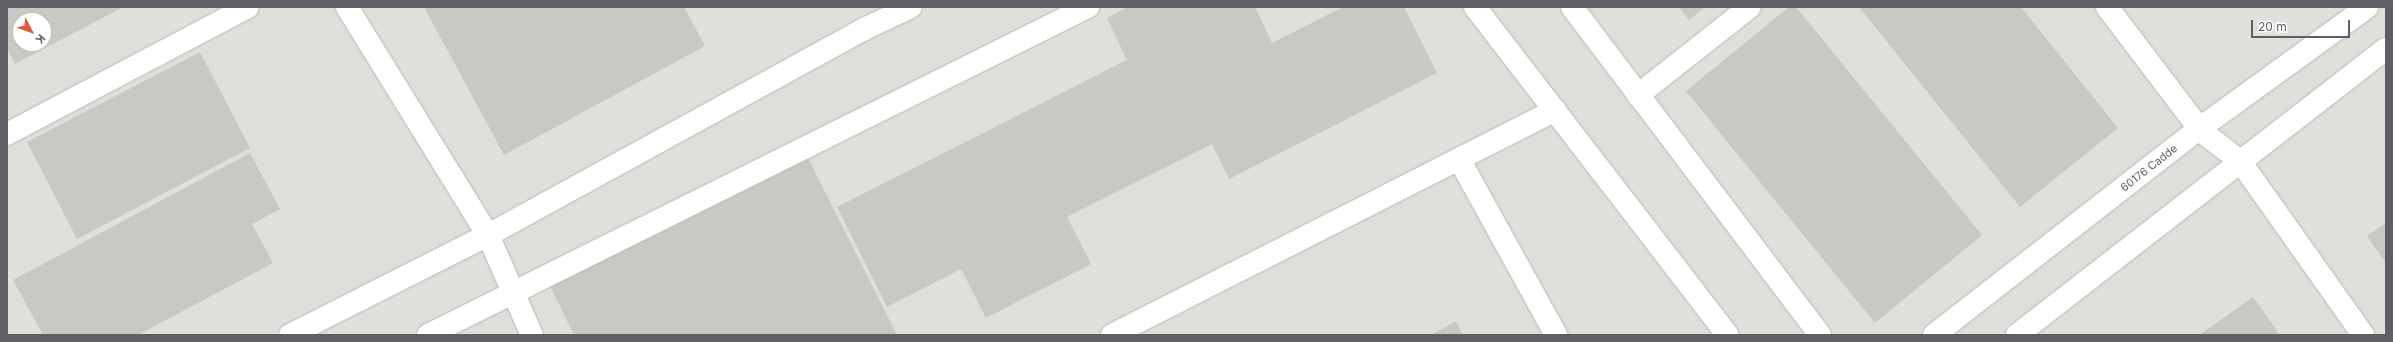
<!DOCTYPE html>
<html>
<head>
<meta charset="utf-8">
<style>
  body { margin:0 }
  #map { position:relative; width:2393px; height:342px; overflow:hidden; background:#efeee5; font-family:Inter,sans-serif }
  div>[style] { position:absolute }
  .industrial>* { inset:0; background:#e0dfd9 }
  .building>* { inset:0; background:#cac8c2 }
  .roads { filter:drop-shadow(0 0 1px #babbc0) drop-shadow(0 0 1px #babbc0) }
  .street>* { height:22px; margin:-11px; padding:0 11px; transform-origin:11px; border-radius:11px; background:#fff }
  .secondary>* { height:22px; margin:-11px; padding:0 11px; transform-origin:11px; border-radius:11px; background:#fff }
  span { translate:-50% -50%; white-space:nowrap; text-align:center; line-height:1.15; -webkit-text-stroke:3px #fff; paint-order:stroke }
  .street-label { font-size:11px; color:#5d5f65 }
  .frame { position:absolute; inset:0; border:8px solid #5d5f65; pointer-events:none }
  .north { position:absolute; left:12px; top:12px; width:40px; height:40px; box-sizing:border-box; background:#fff; border:1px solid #bebfc1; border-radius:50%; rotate:131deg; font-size:11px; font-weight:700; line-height:16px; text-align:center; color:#5d5f65 }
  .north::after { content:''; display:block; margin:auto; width:14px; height:18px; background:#e65633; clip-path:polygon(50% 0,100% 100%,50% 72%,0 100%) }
  .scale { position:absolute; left:2251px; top:20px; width:99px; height:18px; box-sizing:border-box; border:2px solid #5d5f65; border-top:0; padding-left:5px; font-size:12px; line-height:14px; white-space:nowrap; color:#5d5f65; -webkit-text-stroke:3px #fff; paint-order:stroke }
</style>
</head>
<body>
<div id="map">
  <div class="industrial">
    <div style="clip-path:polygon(evenodd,7px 7px,2386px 7px,2386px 335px,7px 335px,7px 7px,20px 20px,44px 20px,44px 44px,20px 44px,20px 20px)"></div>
  </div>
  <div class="building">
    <div style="clip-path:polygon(evenodd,7px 7px,123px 7px,15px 64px,7px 48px,7px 7px,20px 20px,44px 20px,44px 44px,20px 44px,20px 20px)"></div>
    <div style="clip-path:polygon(424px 7px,684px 7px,705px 46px,504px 155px)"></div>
    <div style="clip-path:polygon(1128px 7px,1255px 7px,1272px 43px,1343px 7px,1404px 7px,1437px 73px,1229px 179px,1212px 144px,1067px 217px,1091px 264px,986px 318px,961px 269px,887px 307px,837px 207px,1127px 60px,1107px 18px)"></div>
    <div style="clip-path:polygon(1679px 7px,1705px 7px,1689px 20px)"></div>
    <div style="clip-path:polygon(1789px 7px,1796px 7px,1982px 235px,1875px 323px,1686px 91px)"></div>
    <div style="clip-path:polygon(1859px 7px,2021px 7px,2118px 128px,2020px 207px)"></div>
    <div style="clip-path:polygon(200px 52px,250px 148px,77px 239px,27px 142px)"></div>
    <div style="clip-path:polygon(250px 153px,280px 209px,252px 224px,273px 263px,138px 335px,43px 335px,13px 280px)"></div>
    <div style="clip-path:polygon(807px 156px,897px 335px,574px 335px,550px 286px)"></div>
    <div style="clip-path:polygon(2386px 223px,2386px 263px,2367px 236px)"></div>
    <div style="clip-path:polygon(2253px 297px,2280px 335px,2199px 335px)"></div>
    <div style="clip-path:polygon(1456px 321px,1463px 335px,1431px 335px)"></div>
  </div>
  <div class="roads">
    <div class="street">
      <div style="left:347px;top:7px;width:268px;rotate:58.3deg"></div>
      <div style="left:488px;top:235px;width:109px;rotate:66.3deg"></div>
      <div style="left:2107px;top:7px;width:156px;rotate:52.8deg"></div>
      <div style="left:2201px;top:131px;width:49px;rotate:37.6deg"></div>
      <div style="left:2240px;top:161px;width:213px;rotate:54.7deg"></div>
      <div style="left:1638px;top:95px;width:142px;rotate:-38.2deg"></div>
      <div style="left:7px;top:134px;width:272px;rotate:-27.8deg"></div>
      <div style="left:1459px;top:159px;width:201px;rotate:61.1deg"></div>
      <div style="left:290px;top:335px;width:222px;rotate:-26.8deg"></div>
      <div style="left:488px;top:235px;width:426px;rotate:-28.7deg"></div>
      <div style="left:862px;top:30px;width:54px;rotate:-25.1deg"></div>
      <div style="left:428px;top:335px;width:737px;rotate:-26.43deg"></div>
      <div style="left:1112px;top:335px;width:497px;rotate:-26.9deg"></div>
    </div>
    <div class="secondary">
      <div style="left:1475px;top:7px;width:414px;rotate:52.4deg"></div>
      <div style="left:1572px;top:7px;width:411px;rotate:52.9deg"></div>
      <div style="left:1934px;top:335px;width:332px;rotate:-37.9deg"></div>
      <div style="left:2196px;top:131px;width:211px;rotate:-35.9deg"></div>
      <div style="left:2017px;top:335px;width:467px;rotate:-37.8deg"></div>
    </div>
  </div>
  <div class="street-label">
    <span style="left:2149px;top:168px;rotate:-38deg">60176 Cadde</span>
  </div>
  <div class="frame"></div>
  <div class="north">K</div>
  <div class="scale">20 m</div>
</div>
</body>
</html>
